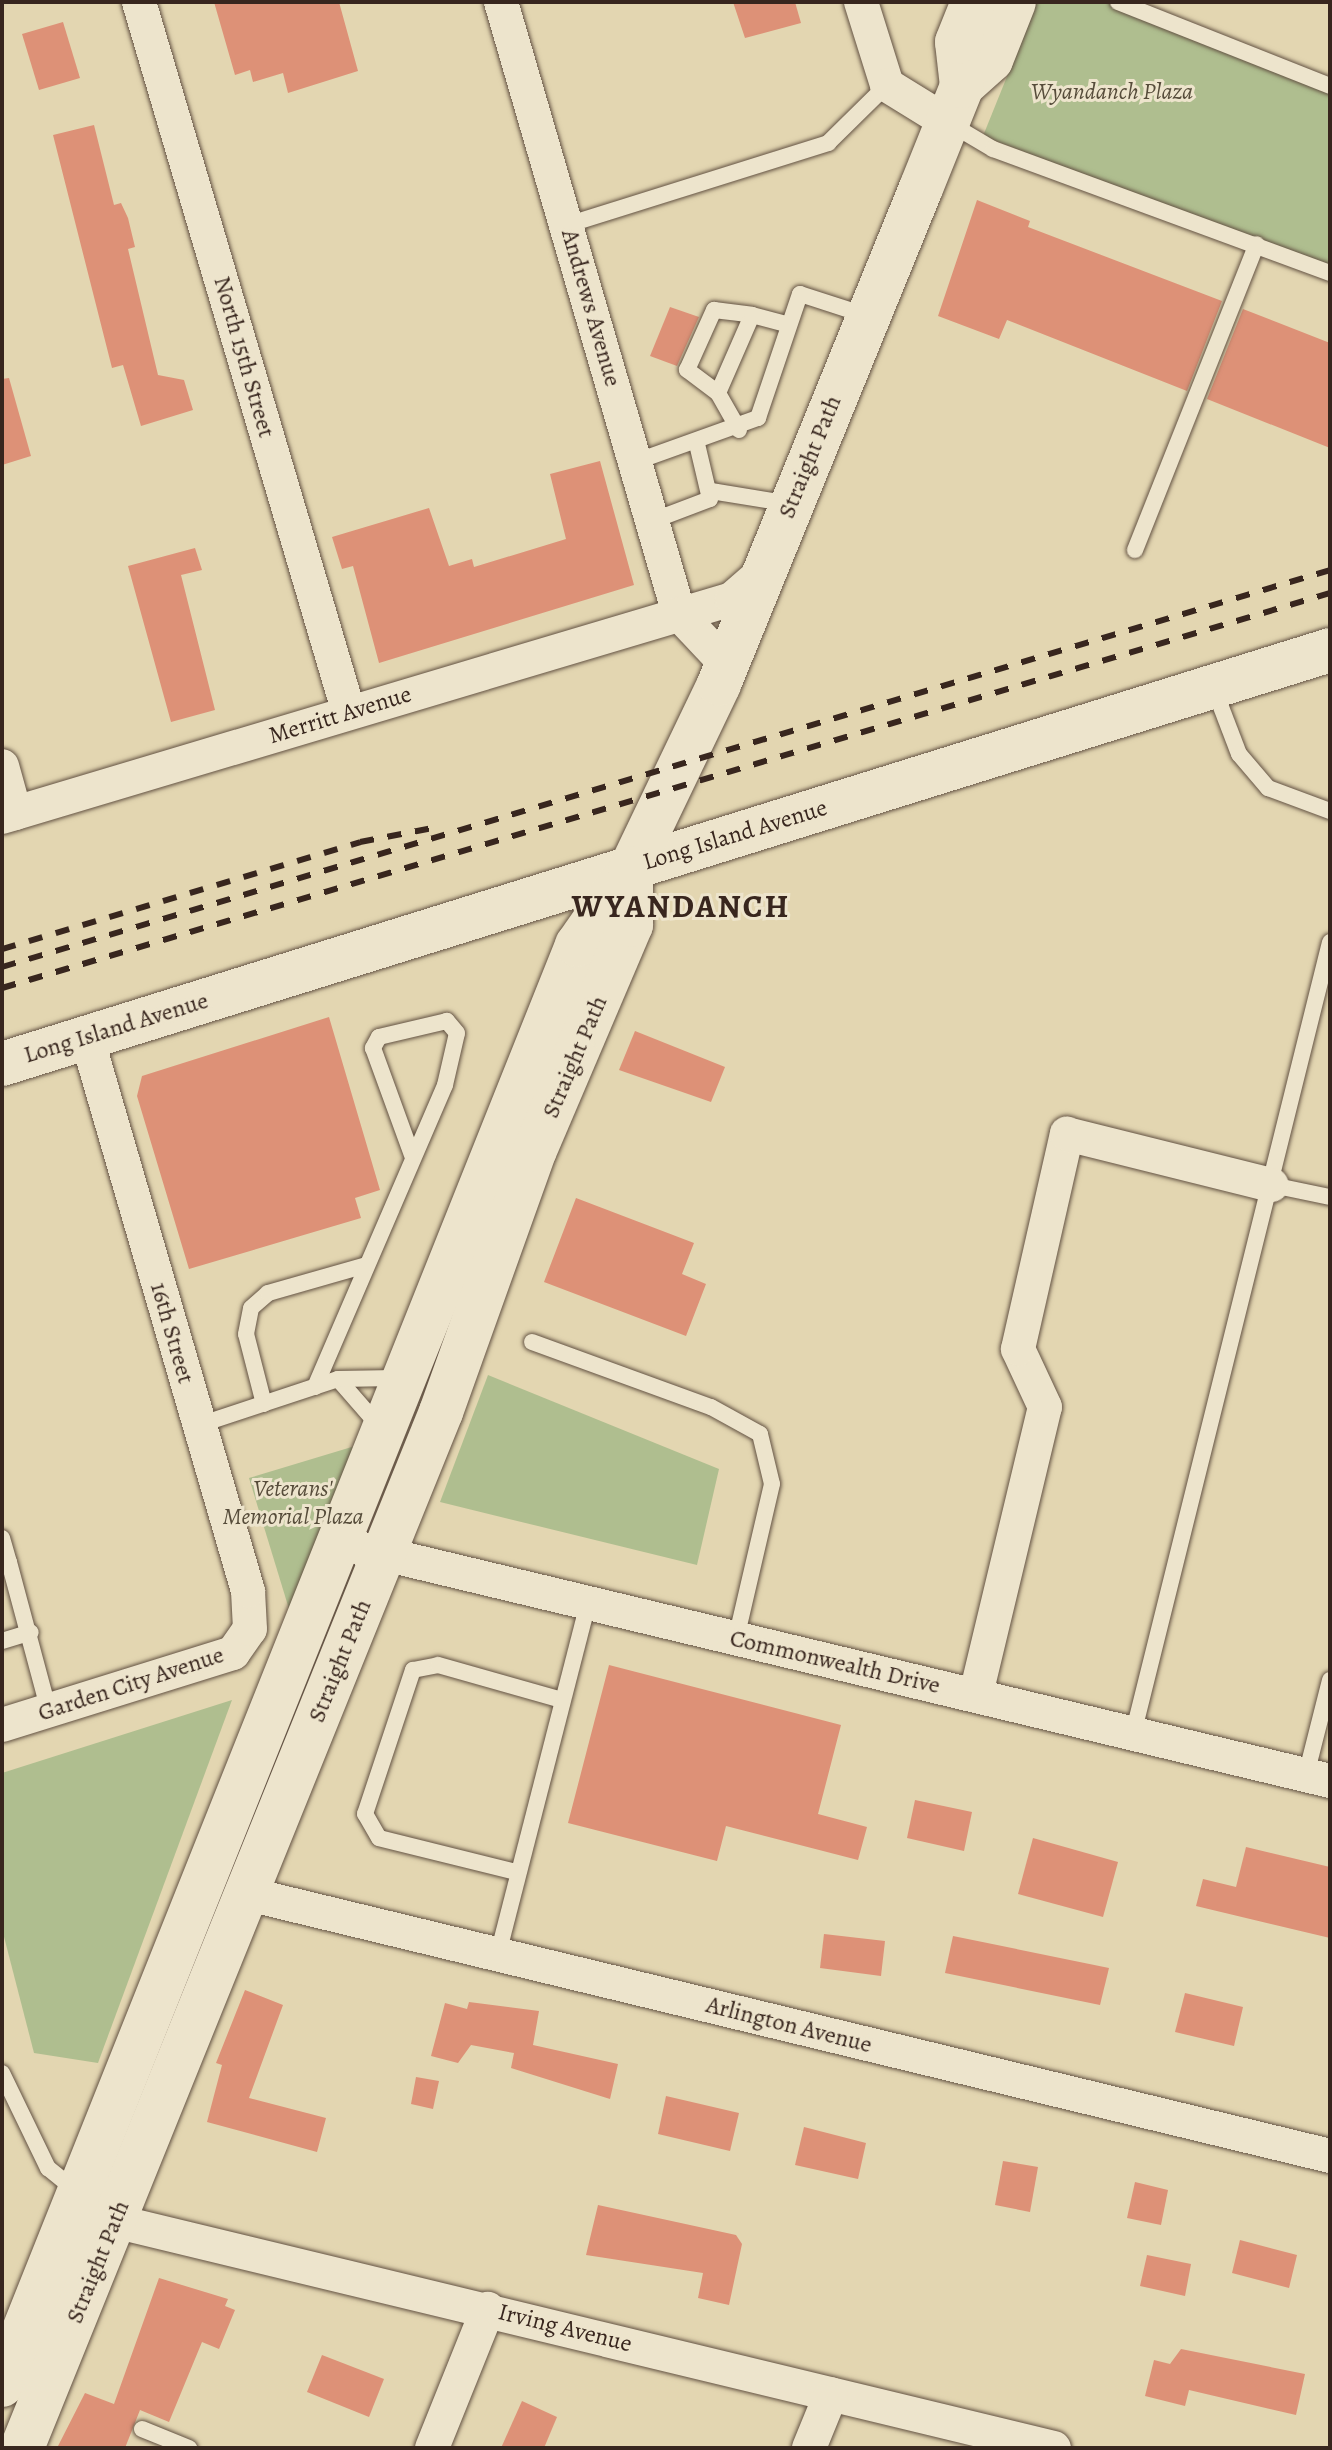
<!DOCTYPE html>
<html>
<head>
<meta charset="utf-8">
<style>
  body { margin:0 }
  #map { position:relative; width:1332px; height:2450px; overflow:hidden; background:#e3d6b1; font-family:Alegreya,serif }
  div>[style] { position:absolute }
  .green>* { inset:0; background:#afbe8f }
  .building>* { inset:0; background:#dd9177 }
  .roads { filter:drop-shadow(0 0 2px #635243) drop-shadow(0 0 2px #635243) }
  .lane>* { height:16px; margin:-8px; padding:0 8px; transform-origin:8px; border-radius:8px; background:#ede4cc }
  .street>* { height:34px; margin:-17px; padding:0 17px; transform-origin:17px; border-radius:17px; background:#ede4cc }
  .secondary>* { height:44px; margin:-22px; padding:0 22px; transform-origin:22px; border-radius:22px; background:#ede4cc }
  .rail>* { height:6px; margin-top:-3px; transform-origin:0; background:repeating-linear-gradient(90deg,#38261e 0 14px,transparent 0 28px) }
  span { translate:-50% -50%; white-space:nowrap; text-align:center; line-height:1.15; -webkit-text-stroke:6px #ede4cc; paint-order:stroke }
  .park-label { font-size:24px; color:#564c3a; font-style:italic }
  .street-label { font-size:24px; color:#38261e }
  .district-label { font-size:32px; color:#38261e; font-weight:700; letter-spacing:2px }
  .frame { position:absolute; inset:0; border:4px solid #38261e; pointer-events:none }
</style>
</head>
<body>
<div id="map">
  <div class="green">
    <div style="clip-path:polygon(1037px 2px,1126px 2px,1330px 85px,1330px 271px,983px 136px)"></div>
    <div style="clip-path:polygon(488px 1375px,719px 1469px,697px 1565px,440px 1502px)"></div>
    <div style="clip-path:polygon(355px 1446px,289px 1609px,249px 1478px)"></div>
    <div style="clip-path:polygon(232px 1700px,98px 2063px,34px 2053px,2px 1929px,2px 1773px)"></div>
  </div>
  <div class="building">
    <div style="clip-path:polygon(214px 2px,339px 2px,358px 71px,288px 93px,283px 73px,253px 82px,250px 70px,235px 75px)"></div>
    <div style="clip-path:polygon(733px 2px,795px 2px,801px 23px,745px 38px)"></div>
    <div style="clip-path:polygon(63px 22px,80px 78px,39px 90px,22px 34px)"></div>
    <div style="clip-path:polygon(94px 125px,114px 205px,121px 203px,128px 218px,135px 247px,128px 249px,158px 375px,184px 380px,193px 410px,141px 426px,123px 365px,112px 368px,53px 135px)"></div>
    <div style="clip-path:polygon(977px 200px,1030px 221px,1028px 227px,1222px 301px,1187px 391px,1007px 320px,999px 339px,938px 316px)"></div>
    <div style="clip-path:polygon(670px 307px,699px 317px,677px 366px,650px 356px)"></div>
    <div style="clip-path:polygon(1243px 309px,1330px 343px,1330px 448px,1207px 399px)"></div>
    <div style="clip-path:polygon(9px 378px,31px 456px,2px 465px,2px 379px)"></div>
    <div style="clip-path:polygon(600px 461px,634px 585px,379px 663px,353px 566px,342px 569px,332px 537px,429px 508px,449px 566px,472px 559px,474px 567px,566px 539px,550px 474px)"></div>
    <div style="clip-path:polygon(195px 548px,202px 570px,181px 575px,215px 710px,171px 722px,128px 566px)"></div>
    <div style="clip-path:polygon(329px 1017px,380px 1190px,355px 1198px,361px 1218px,189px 1269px,137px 1096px,142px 1076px)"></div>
    <div style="clip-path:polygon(635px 1031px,725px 1067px,711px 1102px,619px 1070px)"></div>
    <div style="clip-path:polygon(576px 1198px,694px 1243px,682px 1274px,706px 1284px,686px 1336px,544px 1282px)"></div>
    <div style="clip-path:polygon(609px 1665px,841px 1725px,818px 1814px,867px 1827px,858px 1860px,726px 1826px,717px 1861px,568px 1823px)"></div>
    <div style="clip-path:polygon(915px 1800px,972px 1812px,964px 1851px,907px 1838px)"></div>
    <div style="clip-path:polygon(1033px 1838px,1118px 1862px,1103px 1917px,1018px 1894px)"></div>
    <div style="clip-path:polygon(1246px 1847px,1330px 1867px,1330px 1938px,1196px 1906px,1203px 1879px,1236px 1887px)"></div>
    <div style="clip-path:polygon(824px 1934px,885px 1941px,881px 1976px,820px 1968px)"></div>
    <div style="clip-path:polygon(953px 1936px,1109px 1968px,1100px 2005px,945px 1973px)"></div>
    <div style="clip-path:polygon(245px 1990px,283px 2005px,249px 2098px,326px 2118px,317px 2152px,207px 2122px,222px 2065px,216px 2063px)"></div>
    <div style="clip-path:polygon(1185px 1993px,1243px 2007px,1234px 2046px,1175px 2032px)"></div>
    <div style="clip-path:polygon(469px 2002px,539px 2011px,533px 2045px,618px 2064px,610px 2099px,511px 2068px,514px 2053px,471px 2045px,458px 2063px,431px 2056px,445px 2003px,467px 2009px)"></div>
    <div style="clip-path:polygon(416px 2077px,439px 2081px,433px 2109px,411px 2104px)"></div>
    <div style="clip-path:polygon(666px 2096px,739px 2113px,730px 2151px,658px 2134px)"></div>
    <div style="clip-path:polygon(804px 2127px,866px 2143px,858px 2179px,795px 2165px)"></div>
    <div style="clip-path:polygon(1003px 2161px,1038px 2167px,1030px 2212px,995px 2205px)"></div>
    <div style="clip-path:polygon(1135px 2182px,1168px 2190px,1161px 2225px,1127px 2218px)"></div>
    <div style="clip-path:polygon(598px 2205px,736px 2235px,742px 2244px,729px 2305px,698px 2298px,703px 2273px,586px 2255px)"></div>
    <div style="clip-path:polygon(1240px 2240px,1297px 2255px,1289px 2288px,1232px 2273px)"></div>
    <div style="clip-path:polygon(1147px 2255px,1191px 2264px,1185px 2296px,1140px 2286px)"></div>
    <div style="clip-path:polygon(159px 2278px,228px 2299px,225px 2306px,235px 2310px,219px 2349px,202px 2342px,169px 2422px,140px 2410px,125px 2448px,57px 2448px,85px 2393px,114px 2404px)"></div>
    <div style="clip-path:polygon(1181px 2349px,1305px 2374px,1296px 2415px,1189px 2390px,1185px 2406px,1145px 2396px,1154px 2360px,1170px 2364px)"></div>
    <div style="clip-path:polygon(322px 2355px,384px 2379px,369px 2417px,307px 2392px)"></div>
    <div style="clip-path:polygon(522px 2401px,557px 2417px,544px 2448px,501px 2448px)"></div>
  </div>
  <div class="roads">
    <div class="lane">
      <div style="left:1118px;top:2px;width:228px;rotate:21.6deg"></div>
      <div style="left:949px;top:123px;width:51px;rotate:30.6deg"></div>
      <div style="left:993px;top:149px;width:359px;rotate:20.2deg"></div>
      <div style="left:567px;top:225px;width:274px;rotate:-17.4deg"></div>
      <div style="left:828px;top:143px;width:83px;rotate:-44.5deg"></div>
      <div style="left:718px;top:393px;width:39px;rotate:-143deg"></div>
      <div style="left:687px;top:370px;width:66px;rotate:-65.8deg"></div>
      <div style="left:714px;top:310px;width:38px;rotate:7deg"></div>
      <div style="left:739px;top:430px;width:43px;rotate:-119.6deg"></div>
      <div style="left:718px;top:393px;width:85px;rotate:-66.4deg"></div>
      <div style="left:752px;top:315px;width:38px;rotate:15deg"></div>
      <div style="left:635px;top:462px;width:131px;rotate:-19.7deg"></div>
      <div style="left:758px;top:418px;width:131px;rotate:-71.3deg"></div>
      <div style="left:800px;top:294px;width:71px;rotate:17.9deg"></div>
      <div style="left:711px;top:491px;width:80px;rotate:9.3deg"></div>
      <div style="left:652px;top:521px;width:62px;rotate:-20.8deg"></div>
      <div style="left:710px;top:499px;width:57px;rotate:-103.3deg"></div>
      <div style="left:1135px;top:550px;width:329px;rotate:-68.3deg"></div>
      <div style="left:1213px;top:686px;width:73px;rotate:69.1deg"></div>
      <div style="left:1239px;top:754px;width:45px;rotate:49.5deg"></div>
      <div style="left:1268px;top:788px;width:66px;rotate:20.4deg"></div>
      <div style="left:1272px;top:1185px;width:59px;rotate:11.7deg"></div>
      <div style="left:532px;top:1342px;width:190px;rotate:20deg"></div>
      <div style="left:711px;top:1407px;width:56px;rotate:28.9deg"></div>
      <div style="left:760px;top:1434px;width:51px;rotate:76.5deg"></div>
      <div style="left:772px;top:1484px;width:159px;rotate:103.1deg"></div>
      <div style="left:338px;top:1379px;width:62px;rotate:48.9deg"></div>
      <div style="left:315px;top:1387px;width:329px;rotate:-66.7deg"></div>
      <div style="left:445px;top:1085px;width:53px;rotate:-77deg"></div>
      <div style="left:457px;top:1033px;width:16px;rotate:-130deg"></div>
      <div style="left:447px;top:1021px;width:70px;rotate:166.8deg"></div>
      <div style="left:379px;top:1037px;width:13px;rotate:119deg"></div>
      <div style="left:373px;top:1048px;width:114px;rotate:70deg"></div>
      <div style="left:264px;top:1404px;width:72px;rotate:-104.4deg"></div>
      <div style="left:246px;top:1334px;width:26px;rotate:-79deg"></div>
      <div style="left:251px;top:1308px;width:23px;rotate:-41deg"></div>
      <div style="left:268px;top:1293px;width:102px;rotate:-15.9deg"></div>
      <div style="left:199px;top:1425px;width:146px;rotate:-18.3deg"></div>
      <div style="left:338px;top:1379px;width:58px;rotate:-1deg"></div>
      <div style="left:2px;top:1538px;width:25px;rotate:74deg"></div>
      <div style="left:2px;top:1564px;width:7px;rotate:-16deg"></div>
      <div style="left:9px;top:1562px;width:154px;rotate:75deg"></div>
      <div style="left:2px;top:1641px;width:30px;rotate:-17deg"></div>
      <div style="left:1133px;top:1734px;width:816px;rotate:-76.03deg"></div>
      <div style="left:1306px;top:1775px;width:98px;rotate:-75.8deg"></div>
      <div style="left:516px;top:1872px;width:141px;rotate:-166.1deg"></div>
      <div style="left:379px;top:1838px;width:28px;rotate:-120deg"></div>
      <div style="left:365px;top:1814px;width:152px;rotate:-71.6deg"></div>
      <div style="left:413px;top:1670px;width:25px;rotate:-11deg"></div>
      <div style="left:438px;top:1665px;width:129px;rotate:15.8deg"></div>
      <div style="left:498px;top:1954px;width:361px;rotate:-75.6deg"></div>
      <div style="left:2px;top:2073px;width:106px;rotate:64.2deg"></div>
      <div style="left:48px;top:2168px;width:38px;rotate:39deg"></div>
      <div style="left:142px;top:2429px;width:51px;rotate:22deg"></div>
    </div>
    <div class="street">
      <div style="left:139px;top:2px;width:741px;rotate:73.55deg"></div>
      <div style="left:501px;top:2px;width:637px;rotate:73.78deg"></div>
      <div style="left:679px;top:614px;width:70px;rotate:46.7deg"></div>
      <div style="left:861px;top:2px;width:87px;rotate:72.6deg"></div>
      <div style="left:887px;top:85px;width:70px;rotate:31.7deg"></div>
      <div style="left:2px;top:766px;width:49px;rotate:74.5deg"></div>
      <div style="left:2px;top:817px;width:762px;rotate:-16.63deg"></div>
      <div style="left:732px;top:599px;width:41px;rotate:-41.1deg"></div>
      <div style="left:359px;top:1548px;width:999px;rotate:13.49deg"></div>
      <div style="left:976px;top:1694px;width:295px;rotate:-76.5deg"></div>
      <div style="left:1045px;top:1407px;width:64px;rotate:-115deg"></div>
      <div style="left:1018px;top:1349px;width:221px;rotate:-77.2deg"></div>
      <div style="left:1067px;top:1134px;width:211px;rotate:14deg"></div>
      <div style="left:2px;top:1725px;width:242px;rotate:-17.3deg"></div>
      <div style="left:233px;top:1653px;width:29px;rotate:-55deg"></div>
      <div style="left:250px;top:1629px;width:38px;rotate:-93deg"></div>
      <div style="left:248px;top:1591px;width:576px;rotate:-106.23deg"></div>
      <div style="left:248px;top:1894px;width:1113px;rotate:13.61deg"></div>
      <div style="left:95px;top:2205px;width:25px;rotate:40deg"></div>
      <div style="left:114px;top:2221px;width:967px;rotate:13.58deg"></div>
      <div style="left:432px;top:2448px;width:150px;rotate:-68.1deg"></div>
      <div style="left:809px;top:2448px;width:58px;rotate:-67.8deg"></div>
    </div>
    <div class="secondary">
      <div style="left:962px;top:86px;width:39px;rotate:-42deg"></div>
      <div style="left:991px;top:60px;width:62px;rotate:-68.4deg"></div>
      <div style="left:2px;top:1064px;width:1391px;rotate:-17.31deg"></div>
      <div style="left:2px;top:2385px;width:1551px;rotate:-68.23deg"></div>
      <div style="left:577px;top:945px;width:94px;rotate:-55deg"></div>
      <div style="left:631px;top:868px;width:204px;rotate:-64.4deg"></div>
      <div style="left:719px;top:684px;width:536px;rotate:-67.84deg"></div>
      <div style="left:921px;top:188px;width:110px;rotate:-68.1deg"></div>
      <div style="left:962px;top:86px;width:44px;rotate:-96.5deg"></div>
      <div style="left:957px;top:42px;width:43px;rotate:-68.2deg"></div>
      <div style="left:22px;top:2448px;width:1118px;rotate:-67.98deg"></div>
      <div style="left:441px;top:1412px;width:278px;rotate:-70.3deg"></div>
      <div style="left:535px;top:1150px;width:245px;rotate:-66.9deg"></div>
      <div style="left:631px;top:925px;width:57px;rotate:-90deg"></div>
    </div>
  </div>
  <div class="rail">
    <div style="left:2px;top:949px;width:374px;rotate:-16.6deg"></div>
    <div style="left:360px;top:842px;width:74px;rotate:-10.9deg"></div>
    <div style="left:2px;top:967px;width:1386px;rotate:-16.64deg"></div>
    <div style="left:2px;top:988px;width:1385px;rotate:-16.56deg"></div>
  </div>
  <div class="park-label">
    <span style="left:1112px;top:92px">Wyandanch Plaza</span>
    <span style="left:293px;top:1503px">Veterans'<br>Memorial Plaza</span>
  </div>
  <div class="street-label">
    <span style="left:591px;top:308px;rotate:74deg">Andrews Avenue</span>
    <span style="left:244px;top:357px;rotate:74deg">North 15th Street</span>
    <span style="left:810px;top:457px;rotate:-68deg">Straight Path</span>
    <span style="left:340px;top:715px;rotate:-17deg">Merritt Avenue</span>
    <span style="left:735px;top:835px;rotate:-17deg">Long Island Avenue</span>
    <span style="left:116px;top:1028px;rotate:-17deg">Long Island Avenue</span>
    <span style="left:575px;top:1057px;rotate:-67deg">Straight Path</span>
    <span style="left:172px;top:1333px;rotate:74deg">16th Street</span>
    <span style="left:340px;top:1661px;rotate:-68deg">Straight Path</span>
    <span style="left:835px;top:1662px;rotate:13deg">Commonwealth Drive</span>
    <span style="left:131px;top:1684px;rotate:-18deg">Garden City Avenue</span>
    <span style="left:789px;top:2025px;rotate:14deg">Arlington Avenue</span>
    <span style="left:98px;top:2262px;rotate:-68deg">Straight Path</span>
    <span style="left:565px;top:2328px;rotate:14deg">Irving Avenue</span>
  </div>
  <div class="district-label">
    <span style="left:681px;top:906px">WYANDANCH</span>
  </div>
  <div class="frame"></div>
</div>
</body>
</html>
